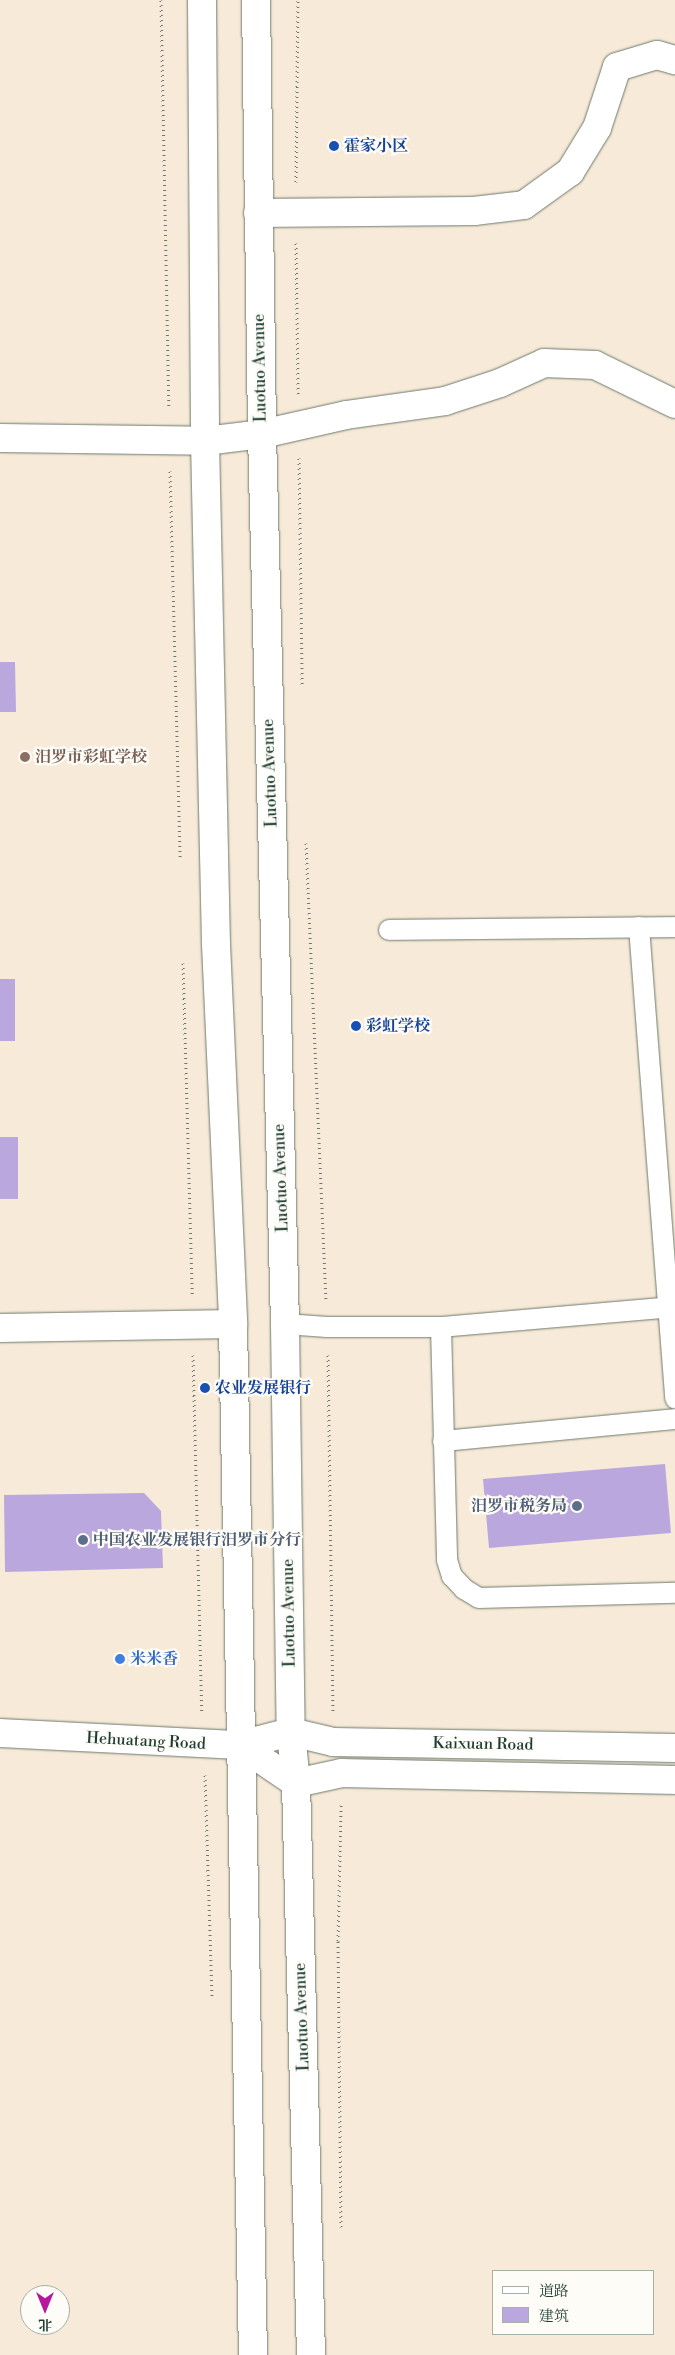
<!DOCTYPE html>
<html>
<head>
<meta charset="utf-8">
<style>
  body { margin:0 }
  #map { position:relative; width:675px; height:2355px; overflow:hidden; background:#f8ead8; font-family:"Libre Bodoni","Noto Serif SC",serif }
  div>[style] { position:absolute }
  .building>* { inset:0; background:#baa7dd }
  .path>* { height:3px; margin-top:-1.5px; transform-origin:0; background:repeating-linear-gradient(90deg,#6b7a6d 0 1px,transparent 0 5px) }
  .roads { filter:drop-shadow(0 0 1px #6b7a6d) drop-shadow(0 0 1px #6b7a6d) }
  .lane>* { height:20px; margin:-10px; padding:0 10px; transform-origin:10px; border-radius:10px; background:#fff }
  .street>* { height:28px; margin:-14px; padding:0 14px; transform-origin:14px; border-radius:14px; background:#fff }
  .secondary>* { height:28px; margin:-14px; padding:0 14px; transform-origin:14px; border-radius:14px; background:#fff }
  .primary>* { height:28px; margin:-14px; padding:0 14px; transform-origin:14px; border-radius:14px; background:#fff }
  .dots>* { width:14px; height:14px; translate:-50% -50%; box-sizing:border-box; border:2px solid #fdfcf7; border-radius:50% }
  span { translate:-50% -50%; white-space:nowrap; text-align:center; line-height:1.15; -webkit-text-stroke:4.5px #fdfcf7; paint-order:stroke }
  .transit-label { font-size:16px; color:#164399; font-weight:700 }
  .left { translate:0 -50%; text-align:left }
  .street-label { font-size:16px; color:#1f3d34 }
  .education-label { font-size:16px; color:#785e54; font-weight:700 }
  .service-label { font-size:16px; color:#4e5e75; font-weight:700 }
  .right { translate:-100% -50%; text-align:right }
  .shop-label { font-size:16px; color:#366cbe; font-weight:700 }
  .legend { position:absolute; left:492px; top:2270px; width:162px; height:65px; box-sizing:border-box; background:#fdfcf7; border:1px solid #a4b0a9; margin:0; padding:6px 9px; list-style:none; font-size:15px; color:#1f3d34 }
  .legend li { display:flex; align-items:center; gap:10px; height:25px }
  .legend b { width:25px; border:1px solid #a4b0a9 }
  .north { position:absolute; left:20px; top:2285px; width:50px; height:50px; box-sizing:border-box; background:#fdfcf7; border:1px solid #a4b0a9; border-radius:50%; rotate:180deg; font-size:14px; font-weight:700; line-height:20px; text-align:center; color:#1f3d34 }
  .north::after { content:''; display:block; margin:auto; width:18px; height:22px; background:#b5179e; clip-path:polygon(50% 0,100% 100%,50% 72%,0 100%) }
</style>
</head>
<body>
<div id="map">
  <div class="building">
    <div style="clip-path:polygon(0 662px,15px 662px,16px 712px,0 712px)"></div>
    <div style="clip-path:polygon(0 979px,15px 979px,15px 1041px,0 1041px)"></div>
    <div style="clip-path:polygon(0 1137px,18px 1137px,18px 1199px,0 1199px)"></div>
    <div style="clip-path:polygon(665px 1464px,671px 1533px,489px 1548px,483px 1479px)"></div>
    <div style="clip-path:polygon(144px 1493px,161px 1511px,163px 1568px,5px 1572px,4px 1495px)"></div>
  </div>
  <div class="path">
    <div style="left:161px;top:0;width:409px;rotate:88.9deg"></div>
    <div style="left:296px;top:182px;width:182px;rotate:-89.4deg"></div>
    <div style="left:296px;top:243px;width:151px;rotate:89.2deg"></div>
    <div style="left:299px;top:458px;width:229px;rotate:89.2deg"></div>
    <div style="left:170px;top:471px;width:388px;rotate:88.5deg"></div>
    <div style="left:306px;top:843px;width:456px;rotate:87.5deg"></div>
    <div style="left:183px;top:963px;width:331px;rotate:88.4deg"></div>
    <div style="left:193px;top:1355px;width:356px;rotate:88.6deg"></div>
    <div style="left:328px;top:1355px;width:356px;rotate:89.2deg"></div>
    <div style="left:205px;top:1775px;width:221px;rotate:88.2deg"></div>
    <div style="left:341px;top:2227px;width:286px;rotate:-90.6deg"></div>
    <div style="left:338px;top:1941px;width:137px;rotate:-88.7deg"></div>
  </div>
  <div class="roads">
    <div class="lane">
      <div style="left:639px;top:927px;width:473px;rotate:85.6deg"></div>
      <div style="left:389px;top:930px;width:286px;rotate:-0.6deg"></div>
      <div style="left:285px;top:1324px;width:42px;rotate:4.1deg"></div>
      <div style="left:327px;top:1327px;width:114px"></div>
      <div style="left:441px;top:1327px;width:233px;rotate:88.5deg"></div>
      <div style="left:447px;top:1560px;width:17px;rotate:73deg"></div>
      <div style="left:452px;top:1576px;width:18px;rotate:47deg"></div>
      <div style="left:464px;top:1589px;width:17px;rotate:31deg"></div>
      <div style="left:479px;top:1598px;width:196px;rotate:-1.5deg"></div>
      <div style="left:441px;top:1327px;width:235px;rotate:-4.9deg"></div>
      <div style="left:443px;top:1441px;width:233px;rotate:-5.4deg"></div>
    </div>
    <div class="street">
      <div style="left:258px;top:213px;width:216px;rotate:-0.5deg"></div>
      <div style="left:474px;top:211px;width:50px;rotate:-6.8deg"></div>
      <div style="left:524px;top:205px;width:57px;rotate:-35.7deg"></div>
      <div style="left:570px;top:172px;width:52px;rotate:-58.5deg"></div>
      <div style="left:597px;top:128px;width:64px;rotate:-71.8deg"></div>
      <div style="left:617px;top:67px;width:42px;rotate:-16.7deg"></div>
      <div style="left:657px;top:55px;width:19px;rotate:16deg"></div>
      <div style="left:0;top:438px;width:205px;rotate:0.8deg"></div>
      <div style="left:205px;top:441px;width:57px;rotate:-7deg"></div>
      <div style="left:262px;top:434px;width:86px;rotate:-12.7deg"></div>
      <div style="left:346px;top:415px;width:100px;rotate:-8deg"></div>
      <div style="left:445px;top:401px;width:58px;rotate:-18.1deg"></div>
      <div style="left:500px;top:383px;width:48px;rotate:-24.4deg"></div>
      <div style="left:544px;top:363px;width:51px;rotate:2.2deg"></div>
      <div style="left:595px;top:365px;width:89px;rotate:26deg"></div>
      <div style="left:0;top:1328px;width:233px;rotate:-1deg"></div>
      <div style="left:0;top:1733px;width:240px;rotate:2.9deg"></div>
      <div style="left:240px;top:1745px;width:53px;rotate:-14.3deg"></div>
    </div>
    <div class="secondary">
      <div style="left:291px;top:1732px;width:43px;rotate:13.4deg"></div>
      <div style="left:333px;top:1742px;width:342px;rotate:1deg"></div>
      <div style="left:240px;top:1745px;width:68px;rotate:34.2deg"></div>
      <div style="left:296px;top:1783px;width:47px;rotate:-12.3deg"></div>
      <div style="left:342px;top:1773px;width:333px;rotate:1.2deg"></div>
    </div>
    <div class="primary">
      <div style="left:202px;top:0;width:441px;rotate:89.6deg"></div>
      <div style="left:205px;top:441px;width:503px;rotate:88.75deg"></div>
      <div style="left:216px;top:944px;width:380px;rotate:87.4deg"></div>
      <div style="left:233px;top:1324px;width:1031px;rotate:88.89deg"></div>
      <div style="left:256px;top:0;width:434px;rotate:89.2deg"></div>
      <div style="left:262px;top:434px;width:890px;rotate:88.52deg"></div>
      <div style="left:285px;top:1324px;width:408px;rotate:89.2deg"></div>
      <div style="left:291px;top:1732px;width:51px;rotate:84.4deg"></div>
      <div style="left:296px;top:1783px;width:572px;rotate:88.5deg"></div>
    </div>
  </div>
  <div class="dots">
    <div style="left:334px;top:146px;background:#1a4fb4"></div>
    <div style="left:25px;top:757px;background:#8d6e63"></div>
    <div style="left:356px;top:1026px;background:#1a4fb4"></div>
    <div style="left:205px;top:1388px;background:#1a4fb4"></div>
    <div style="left:577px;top:1506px;background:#5c6f8a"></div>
    <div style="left:83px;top:1540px;background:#5c6f8a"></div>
    <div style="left:120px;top:1659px;background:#3f7fe0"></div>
  </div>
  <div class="transit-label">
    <span class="left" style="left:344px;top:146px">霍家小区</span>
    <span class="left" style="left:366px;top:1026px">彩虹学校</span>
    <span class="left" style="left:215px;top:1388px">农业发展银行</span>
  </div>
  <div class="street-label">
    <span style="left:260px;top:368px;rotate:-91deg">Luotuo Avenue</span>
    <span style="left:270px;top:773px;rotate:-92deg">Luotuo Avenue</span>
    <span style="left:281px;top:1178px;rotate:-92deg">Luotuo Avenue</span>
    <span style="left:289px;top:1613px;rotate:-91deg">Luotuo Avenue</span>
    <span style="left:146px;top:1741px;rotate:3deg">Hehuatang Road</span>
    <span style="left:483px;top:1744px;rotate:1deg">Kaixuan Road</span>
    <span style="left:302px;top:2017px;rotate:-92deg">Luotuo Avenue</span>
  </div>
  <div class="education-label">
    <span class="left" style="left:35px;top:757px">汨罗市彩虹学校</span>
  </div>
  <div class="service-label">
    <span class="right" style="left:567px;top:1506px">汨罗市税务局</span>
    <span class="left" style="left:93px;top:1540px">中国农业发展银行汨罗市分行</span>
  </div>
  <div class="shop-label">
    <span class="left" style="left:130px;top:1659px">米米香</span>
  </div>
  <ul class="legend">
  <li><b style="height:6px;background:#fff"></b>道路</li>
  <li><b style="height:14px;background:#baa7dd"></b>建筑</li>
  </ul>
  <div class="north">北</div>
</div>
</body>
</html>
